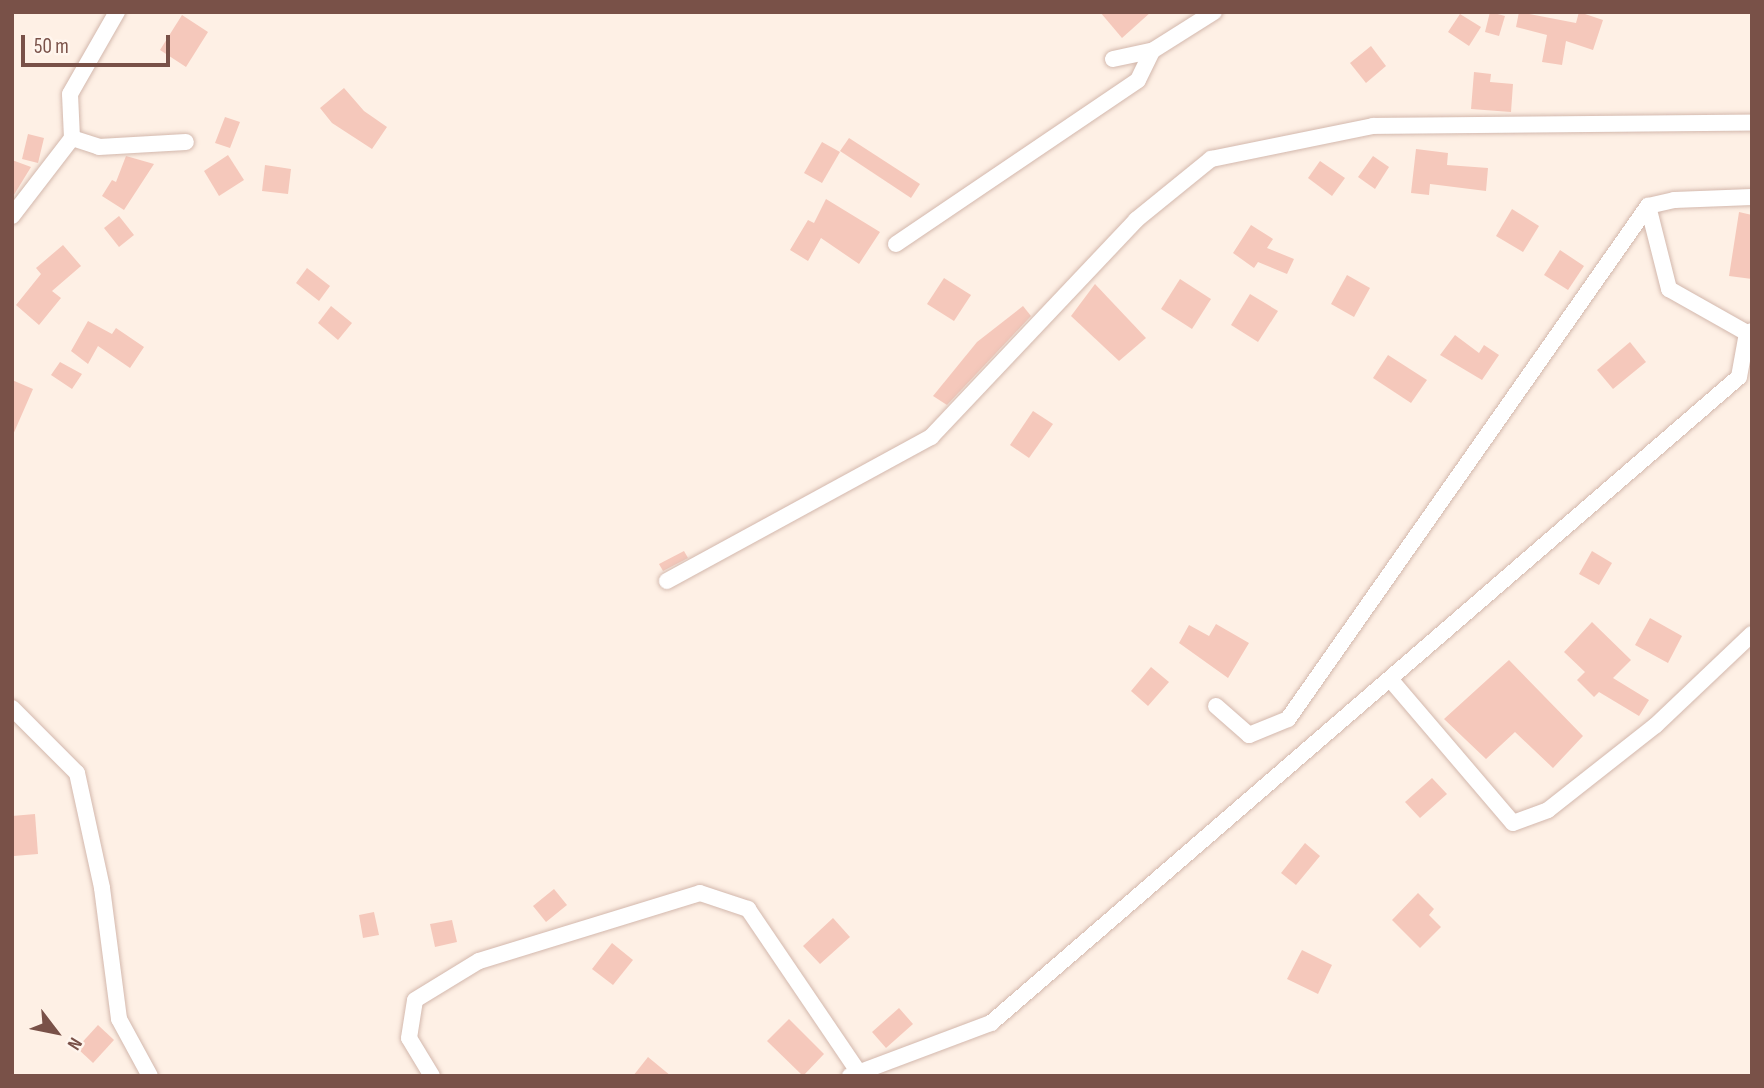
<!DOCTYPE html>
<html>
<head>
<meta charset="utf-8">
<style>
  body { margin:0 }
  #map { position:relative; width:1764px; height:1088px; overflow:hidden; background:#fef0e5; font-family:"Sofia Sans Condensed",sans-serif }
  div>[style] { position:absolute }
  .building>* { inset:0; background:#f5c8bb }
  .roads { filter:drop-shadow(0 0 2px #d3b8ad) drop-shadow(0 0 2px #d3b8ad) }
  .street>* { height:16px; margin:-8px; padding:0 8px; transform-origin:8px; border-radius:8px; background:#fff }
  span { translate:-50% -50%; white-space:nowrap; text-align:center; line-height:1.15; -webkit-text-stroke:5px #fff5ed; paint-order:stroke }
  .frame { position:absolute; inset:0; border:14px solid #795148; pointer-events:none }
  .north { position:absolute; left:21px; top:997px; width:70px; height:70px; -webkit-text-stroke:5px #fff5ed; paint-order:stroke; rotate:122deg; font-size:19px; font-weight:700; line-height:28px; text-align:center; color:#795148 }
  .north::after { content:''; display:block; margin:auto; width:24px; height:32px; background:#795148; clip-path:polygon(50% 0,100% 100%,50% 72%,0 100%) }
  .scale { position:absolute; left:21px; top:35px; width:149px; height:32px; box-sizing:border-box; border:4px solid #795148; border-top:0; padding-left:9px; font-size:21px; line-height:24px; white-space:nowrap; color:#795148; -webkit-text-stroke:5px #fff5ed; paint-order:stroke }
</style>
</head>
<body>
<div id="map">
  <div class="building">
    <div style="clip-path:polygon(1100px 12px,1151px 12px,1122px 38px)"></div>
    <div style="clip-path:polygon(1490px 12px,1505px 16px,1499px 36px,1485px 32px)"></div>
    <div style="clip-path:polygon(1519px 12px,1576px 23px,1579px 12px,1603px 20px,1593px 50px,1566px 41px,1562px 65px,1542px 62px,1547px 35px,1516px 27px)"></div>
    <div style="clip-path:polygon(1460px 14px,1481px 27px,1469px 46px,1448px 32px)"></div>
    <div style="clip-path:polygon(182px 15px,208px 32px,186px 67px,160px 50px)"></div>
    <div style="clip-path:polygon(1371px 46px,1386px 66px,1366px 83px,1350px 63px)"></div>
    <div style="clip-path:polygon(1474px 72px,1491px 74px,1490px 82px,1513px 84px,1511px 112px,1471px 109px)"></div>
    <div style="clip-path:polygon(344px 88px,364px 111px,387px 127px,372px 149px,332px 123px,320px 108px)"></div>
    <div style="clip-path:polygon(225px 117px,240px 122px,230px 148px,215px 143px)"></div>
    <div style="clip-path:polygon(28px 134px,44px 138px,38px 163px,22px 159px)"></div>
    <div style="clip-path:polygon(849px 138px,920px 184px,911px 198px,840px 151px)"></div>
    <div style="clip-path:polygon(822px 142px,840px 152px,822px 183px,804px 173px)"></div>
    <div style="clip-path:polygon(1416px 149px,1448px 153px,1447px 165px,1488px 168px,1486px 191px,1430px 184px,1429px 195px,1411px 193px)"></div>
    <div style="clip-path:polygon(228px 155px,244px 180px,219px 196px,204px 171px)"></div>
    <div style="clip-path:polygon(126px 156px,154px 164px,124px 210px,102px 196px,112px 180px,116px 182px)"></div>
    <div style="clip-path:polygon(1373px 156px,1389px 167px,1375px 189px,1358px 177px)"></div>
    <div style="clip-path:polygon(12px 160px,31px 167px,12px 198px)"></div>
    <div style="clip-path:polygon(1320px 161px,1345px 178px,1332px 196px,1308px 178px)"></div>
    <div style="clip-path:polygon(265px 165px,291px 169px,288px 194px,262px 191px)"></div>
    <div style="clip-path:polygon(826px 199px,880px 232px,859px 264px,821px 238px,808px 261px,790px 250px,808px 220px,814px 223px)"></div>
    <div style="clip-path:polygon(1512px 209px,1539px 226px,1523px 252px,1496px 236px)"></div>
    <div style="clip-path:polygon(1739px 212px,1752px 215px,1752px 279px,1729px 276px)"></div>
    <div style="clip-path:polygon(119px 216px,134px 235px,119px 247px,104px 228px)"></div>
    <div style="clip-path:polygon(1251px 225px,1273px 239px,1267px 248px,1294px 259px,1287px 274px,1258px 262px,1254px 268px,1233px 253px)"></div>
    <div style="clip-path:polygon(63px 245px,81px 266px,52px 291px,61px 298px,39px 325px,16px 305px,41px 274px,36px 268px)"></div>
    <div style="clip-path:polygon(1560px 250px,1584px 266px,1568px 290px,1544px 275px)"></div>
    <div style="clip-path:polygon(307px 268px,330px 286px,319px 301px,296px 283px)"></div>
    <div style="clip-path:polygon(1347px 275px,1370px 288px,1354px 317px,1331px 304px)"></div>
    <div style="clip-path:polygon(944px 278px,971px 295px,954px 321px,927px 304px)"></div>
    <div style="clip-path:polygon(1180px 279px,1211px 299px,1192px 329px,1161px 309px)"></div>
    <div style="clip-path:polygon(1095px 284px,1146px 338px,1119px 361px,1071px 316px)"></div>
    <div style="clip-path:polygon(1250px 294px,1278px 311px,1258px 342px,1231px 325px)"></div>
    <div style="clip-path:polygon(331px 306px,352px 323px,338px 340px,318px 323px)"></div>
    <div style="clip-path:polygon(1023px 306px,1031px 316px,947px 405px,933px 396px,977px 342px)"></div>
    <div style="clip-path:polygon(88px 321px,112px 334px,116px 328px,144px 347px,130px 368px,98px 346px,88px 364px,71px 351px)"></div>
    <div style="clip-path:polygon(1455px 335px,1479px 353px,1484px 345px,1499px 355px,1482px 380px,1440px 355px)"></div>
    <div style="clip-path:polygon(1630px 342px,1646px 362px,1613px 389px,1597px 370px)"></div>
    <div style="clip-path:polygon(1388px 355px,1427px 380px,1411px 403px,1373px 378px)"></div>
    <div style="clip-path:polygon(60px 362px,82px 374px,72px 389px,51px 375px)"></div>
    <div style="clip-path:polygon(12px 380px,33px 389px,12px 437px)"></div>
    <div style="clip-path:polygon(1033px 411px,1053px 424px,1029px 458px,1010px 445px)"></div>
    <div style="clip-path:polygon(684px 551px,688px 558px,663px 571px,659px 564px)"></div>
    <div style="clip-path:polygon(1592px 551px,1612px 563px,1599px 585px,1579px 574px)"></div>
    <div style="clip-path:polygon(1650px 618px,1682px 636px,1668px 663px,1635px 645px)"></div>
    <div style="clip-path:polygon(1592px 622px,1631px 660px,1613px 678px,1649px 700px,1639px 716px,1599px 692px,1594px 697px,1577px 680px,1585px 672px,1564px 652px)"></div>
    <div style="clip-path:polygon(1216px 624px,1249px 643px,1228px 678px,1179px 643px,1189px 625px,1209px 636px)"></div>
    <div style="clip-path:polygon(1509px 660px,1583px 736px,1553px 768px,1515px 732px,1486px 759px,1444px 719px)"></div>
    <div style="clip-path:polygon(1151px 667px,1169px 682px,1148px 706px,1131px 691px)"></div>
    <div style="clip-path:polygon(1432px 778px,1447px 794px,1420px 818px,1405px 802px)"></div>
    <div style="clip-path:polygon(35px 814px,38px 854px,14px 856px,12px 816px)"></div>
    <div style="clip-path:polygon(1305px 843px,1320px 856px,1296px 885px,1281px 873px)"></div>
    <div style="clip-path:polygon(554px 889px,567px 905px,546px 922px,533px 906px)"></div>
    <div style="clip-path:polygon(1418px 893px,1434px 909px,1429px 915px,1441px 927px,1420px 948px,1392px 920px)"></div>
    <div style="clip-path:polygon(374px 912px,379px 935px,363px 938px,359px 915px)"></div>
    <div style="clip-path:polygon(833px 918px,850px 937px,820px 964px,803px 946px)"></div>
    <div style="clip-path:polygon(452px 920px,457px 942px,435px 947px,430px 924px)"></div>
    <div style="clip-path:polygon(612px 943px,633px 960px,613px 985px,592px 969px)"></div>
    <div style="clip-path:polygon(1302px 950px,1332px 965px,1318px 994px,1287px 979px)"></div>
    <div style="clip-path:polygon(899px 1008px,913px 1024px,886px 1048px,872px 1032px)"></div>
    <div style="clip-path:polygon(789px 1019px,824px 1054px,803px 1076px,767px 1041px)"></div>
    <div style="clip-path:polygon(98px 1025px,114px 1040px,93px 1063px,77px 1048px)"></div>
    <div style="clip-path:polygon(648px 1057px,671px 1076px,633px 1076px)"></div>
  </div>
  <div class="roads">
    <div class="street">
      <div style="left:1113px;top:59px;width:40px;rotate:-12deg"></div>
      <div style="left:72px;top:138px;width:28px;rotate:18deg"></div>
      <div style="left:99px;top:147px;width:87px;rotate:-3.3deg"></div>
      <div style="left:1648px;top:206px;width:86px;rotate:75.8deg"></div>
      <div style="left:1669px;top:289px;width:90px;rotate:29.4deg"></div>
      <div style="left:12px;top:216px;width:98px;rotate:-52.4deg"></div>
      <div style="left:72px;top:138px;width:44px;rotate:-92.6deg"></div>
      <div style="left:70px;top:94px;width:95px;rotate:-60.2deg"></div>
      <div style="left:896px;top:244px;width:292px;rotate:-34.1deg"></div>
      <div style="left:1138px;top:80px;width:32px;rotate:-64deg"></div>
      <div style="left:1152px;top:51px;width:73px;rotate:-32.2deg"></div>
      <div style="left:667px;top:581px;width:301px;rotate:-28.6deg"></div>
      <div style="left:931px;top:437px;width:299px;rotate:-46.6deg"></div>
      <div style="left:1136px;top:220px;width:97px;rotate:-39.1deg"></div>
      <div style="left:1211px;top:159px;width:165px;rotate:-11.5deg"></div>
      <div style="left:1373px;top:126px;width:379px;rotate:-0.5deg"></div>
      <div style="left:1390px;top:679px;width:189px;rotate:49.5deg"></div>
      <div style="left:1513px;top:823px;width:37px;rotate:-20deg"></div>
      <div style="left:1548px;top:810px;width:137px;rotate:-38.2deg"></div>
      <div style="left:1656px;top:725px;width:132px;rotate:-43.5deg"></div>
      <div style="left:1216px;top:706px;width:44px;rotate:41.3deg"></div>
      <div style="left:1249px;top:735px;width:42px;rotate:-22.3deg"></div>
      <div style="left:1288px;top:719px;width:627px;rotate:-54.94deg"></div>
      <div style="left:1648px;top:206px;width:27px;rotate:-13deg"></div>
      <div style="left:1674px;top:200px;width:78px;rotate:-2.2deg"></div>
      <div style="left:12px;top:708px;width:92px;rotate:45deg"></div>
      <div style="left:77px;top:773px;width:118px;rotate:77.7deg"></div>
      <div style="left:102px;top:888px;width:132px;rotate:82.6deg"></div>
      <div style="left:119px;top:1019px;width:65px;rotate:61.5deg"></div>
      <div style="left:432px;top:1076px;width:44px;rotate:-121.2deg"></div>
      <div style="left:409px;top:1038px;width:38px;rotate:-81deg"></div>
      <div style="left:415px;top:1000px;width:75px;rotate:-31.4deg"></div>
      <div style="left:479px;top:961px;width:231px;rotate:-17.1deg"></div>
      <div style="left:700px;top:893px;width:51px;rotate:18.4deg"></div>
      <div style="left:748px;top:909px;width:198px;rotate:55.9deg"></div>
      <div style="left:850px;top:1076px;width:151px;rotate:-20.6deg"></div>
      <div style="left:991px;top:1023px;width:988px;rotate:-40.82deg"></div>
      <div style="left:1739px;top:377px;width:45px;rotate:-79.7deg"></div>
      <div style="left:1747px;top:333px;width:5px;rotate:-22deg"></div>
    </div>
  </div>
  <div class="frame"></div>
  <div class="north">N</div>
  <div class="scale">50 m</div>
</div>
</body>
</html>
